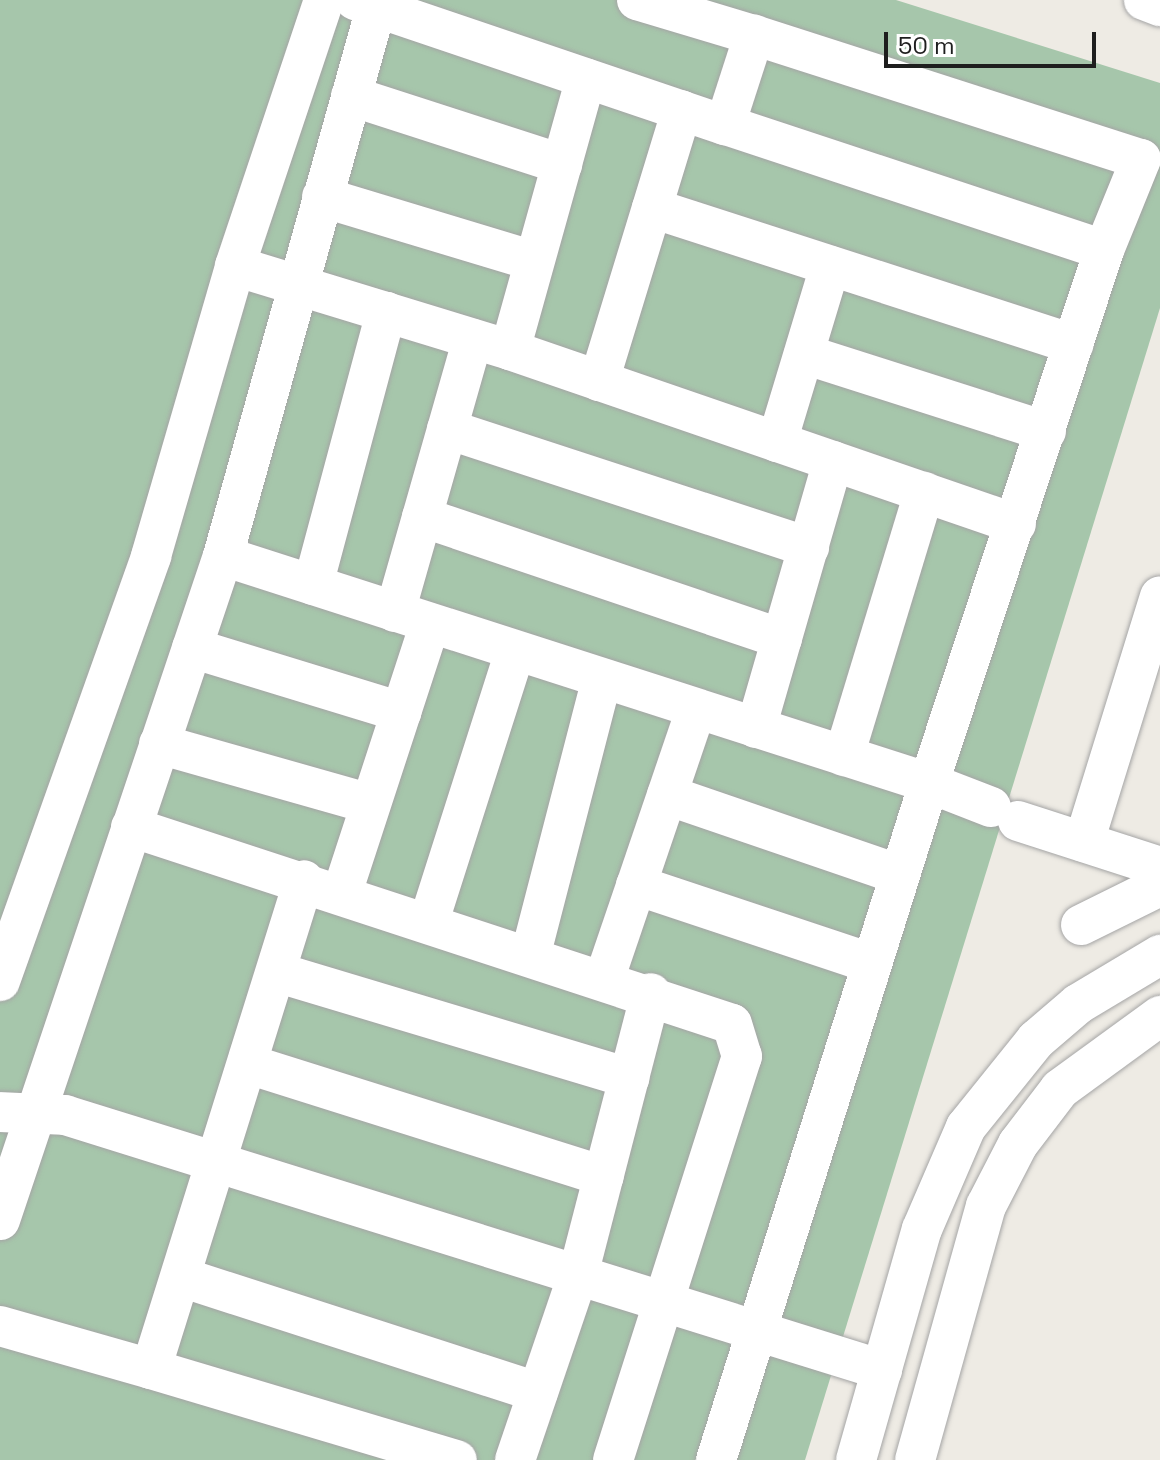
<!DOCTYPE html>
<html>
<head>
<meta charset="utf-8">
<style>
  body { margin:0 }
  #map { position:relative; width:1160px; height:1460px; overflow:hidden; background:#eeebe4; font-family:"Space Grotesk",sans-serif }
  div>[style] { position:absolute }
  .cemetery>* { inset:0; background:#a6c6ab }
  .roads { filter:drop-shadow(0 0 2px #a5a5a5) drop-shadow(0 0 2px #a5a5a5) }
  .minor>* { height:40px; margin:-20px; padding:0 20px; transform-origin:20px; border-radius:20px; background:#fff }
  span { translate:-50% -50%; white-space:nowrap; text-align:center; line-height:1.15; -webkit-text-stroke:7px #fff; paint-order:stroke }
  .scale { position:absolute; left:884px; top:32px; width:212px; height:36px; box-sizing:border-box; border:4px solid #1e1e1e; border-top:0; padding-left:10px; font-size:24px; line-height:28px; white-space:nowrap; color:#1e1e1e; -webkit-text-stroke:6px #fff; paint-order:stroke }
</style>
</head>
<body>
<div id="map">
  <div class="cemetery">
    <div style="clip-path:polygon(0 0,896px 0,1160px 83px,1160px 308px,805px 1460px,0 1460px)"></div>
  </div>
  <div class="roads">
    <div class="minor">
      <div style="left:355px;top:0;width:391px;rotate:18.7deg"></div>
      <div style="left:637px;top:0;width:122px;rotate:16.7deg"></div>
      <div style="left:754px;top:35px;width:406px;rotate:17.8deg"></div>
      <div style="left:1141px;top:159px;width:98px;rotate:112.1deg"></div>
      <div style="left:1104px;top:250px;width:399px;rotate:-161.7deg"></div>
      <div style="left:725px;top:125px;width:95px;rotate:-72.1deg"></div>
      <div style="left:1144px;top:0;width:17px;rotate:21deg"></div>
      <div style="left:351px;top:96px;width:222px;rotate:17.9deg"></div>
      <div style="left:322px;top:197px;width:221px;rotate:16.8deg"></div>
      <div style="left:652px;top:208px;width:443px;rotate:17.9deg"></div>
      <div style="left:235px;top:266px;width:288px;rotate:17deg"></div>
      <div style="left:510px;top:350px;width:535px;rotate:18.98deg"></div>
      <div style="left:510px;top:350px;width:282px;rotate:-74.4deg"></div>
      <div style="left:804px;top:354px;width:254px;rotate:17.7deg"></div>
      <div style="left:599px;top:381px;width:283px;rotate:-73deg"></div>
      <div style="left:447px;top:429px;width:381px;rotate:18.1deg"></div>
      <div style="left:777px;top:442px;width:184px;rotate:-73.2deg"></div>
      <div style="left:422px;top:517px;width:380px;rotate:18.7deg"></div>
      <div style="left:223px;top:556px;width:742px;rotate:17.82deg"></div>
      <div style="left:929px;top:783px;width:710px;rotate:107.46deg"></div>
      <div style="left:313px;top:585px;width:283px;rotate:-75deg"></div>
      <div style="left:395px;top:612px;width:284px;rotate:-74.1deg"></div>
      <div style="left:192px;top:648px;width:219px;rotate:17deg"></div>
      <div style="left:756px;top:728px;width:278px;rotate:-73.9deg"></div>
      <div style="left:159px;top:744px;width:220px;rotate:15.8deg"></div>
      <div style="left:844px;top:756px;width:276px;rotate:-73.1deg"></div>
      <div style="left:667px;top:795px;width:241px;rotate:18.9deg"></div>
      <div style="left:991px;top:807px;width:66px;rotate:-158.8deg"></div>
      <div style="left:929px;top:783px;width:561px;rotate:-71.82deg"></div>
      <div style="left:1018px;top:821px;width:149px;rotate:17.9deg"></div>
      <div style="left:131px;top:827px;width:632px;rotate:18.15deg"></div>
      <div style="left:732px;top:1024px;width:34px;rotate:73deg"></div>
      <div style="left:742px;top:1056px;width:424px;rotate:107.7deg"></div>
      <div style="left:1084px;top:842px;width:257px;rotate:-72.8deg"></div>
      <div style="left:636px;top:885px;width:243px;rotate:18.4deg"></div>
      <div style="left:342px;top:893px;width:283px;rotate:-71.9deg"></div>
      <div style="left:429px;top:921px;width:283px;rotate:-72.3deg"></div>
      <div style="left:1081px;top:925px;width:88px;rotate:-26.3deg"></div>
      <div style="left:531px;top:953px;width:283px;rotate:-75.5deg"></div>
      <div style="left:276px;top:972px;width:369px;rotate:16.7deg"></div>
      <div style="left:605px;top:977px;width:283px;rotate:-71.2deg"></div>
      <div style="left:0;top:981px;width:451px;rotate:-70.4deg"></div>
      <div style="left:151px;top:556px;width:302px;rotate:-73.8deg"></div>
      <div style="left:235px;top:266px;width:280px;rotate:-71.5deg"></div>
      <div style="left:248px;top:1064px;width:373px;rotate:17.5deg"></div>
      <div style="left:0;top:1112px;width:65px;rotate:2.6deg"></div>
      <div style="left:65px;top:1115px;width:856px;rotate:17.33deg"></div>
      <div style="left:0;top:1220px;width:700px;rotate:-71.44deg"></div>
      <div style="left:223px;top:556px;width:569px;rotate:-74.4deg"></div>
      <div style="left:181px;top:1277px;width:375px;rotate:17.9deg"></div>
      <div style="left:0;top:1326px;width:157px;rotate:15.9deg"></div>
      <div style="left:151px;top:1369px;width:512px;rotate:-72.63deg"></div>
      <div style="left:151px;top:1369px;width:319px;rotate:16.6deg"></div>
      <div style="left:515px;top:1460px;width:195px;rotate:-71.2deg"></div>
      <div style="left:578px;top:1275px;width:291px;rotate:-75.5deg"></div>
      <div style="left:856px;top:1460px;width:240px;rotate:-74.1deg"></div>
      <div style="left:922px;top:1229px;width:111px;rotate:-66.7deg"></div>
      <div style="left:966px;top:1127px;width:112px;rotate:-51.2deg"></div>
      <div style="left:1036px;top:1040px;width:55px;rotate:-40.6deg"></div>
      <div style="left:1078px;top:1004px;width:96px;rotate:-30.9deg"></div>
      <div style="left:915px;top:1460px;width:264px;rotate:-74.4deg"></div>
      <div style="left:986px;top:1206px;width:70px;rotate:-62.7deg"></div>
      <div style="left:1018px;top:1144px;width:69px;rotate:-52.6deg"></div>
      <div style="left:1060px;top:1089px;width:124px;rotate:-36.1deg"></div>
    </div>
  </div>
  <div class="scale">50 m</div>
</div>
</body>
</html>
